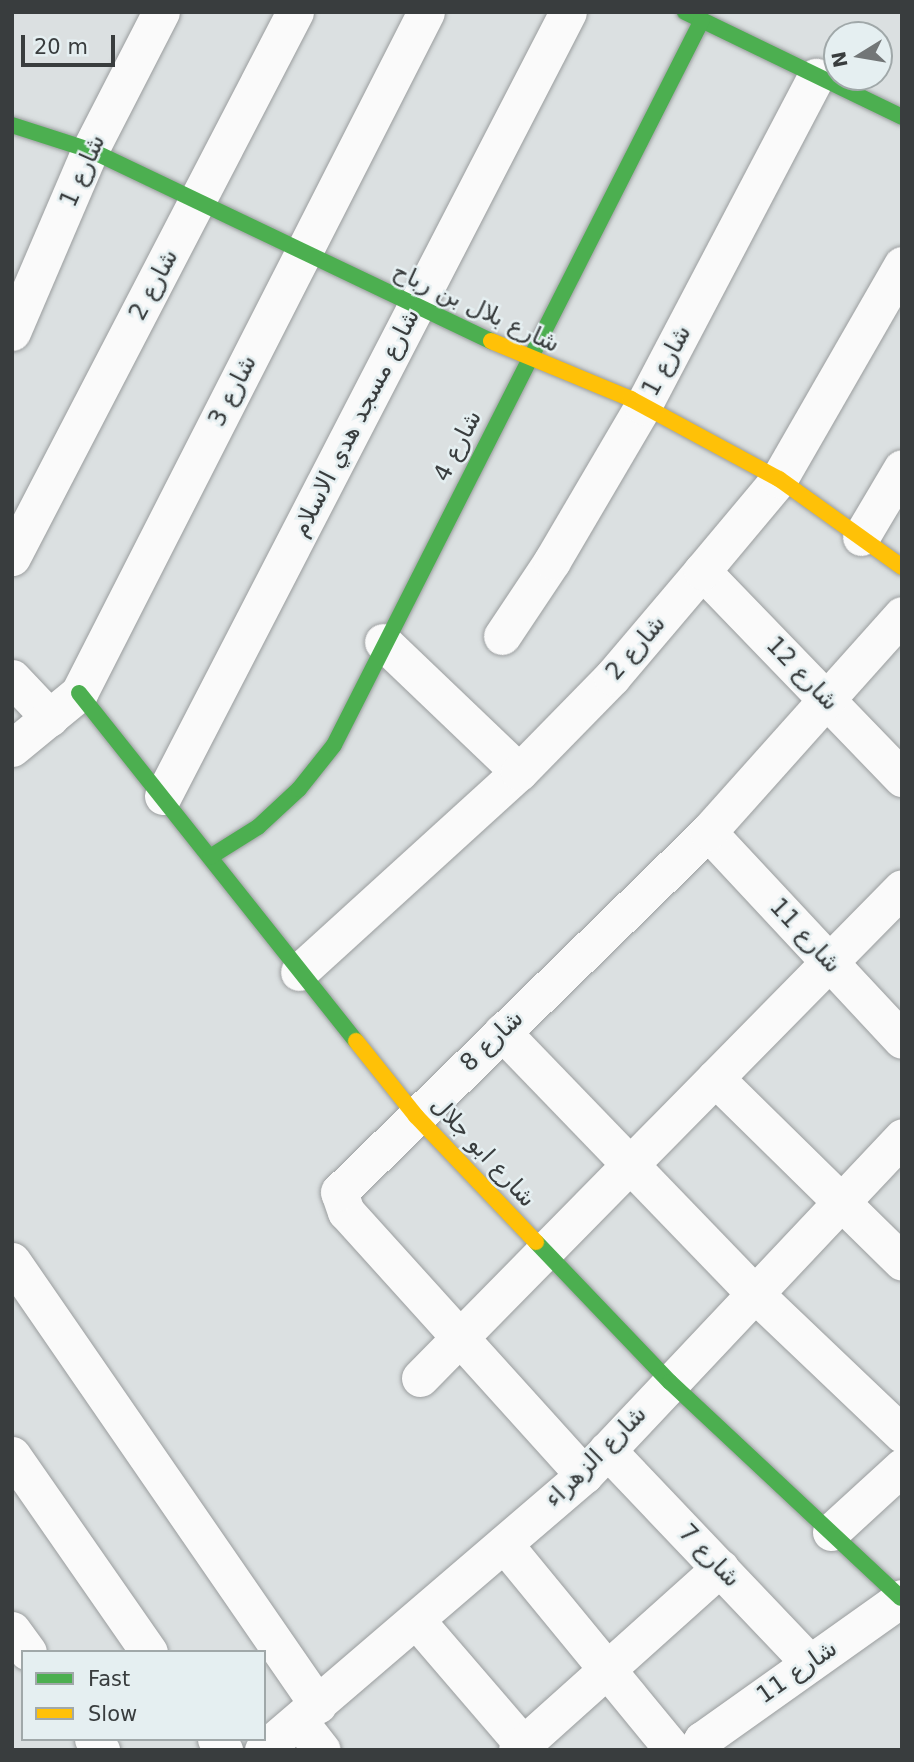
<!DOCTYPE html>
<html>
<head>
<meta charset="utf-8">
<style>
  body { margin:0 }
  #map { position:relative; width:914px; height:1762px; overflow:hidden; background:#dbe0e1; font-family:"DejaVu Sans",Vazirmatn,sans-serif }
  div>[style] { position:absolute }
  .roads { filter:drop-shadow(0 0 2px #9a9d9e) drop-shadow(0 0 2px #9a9d9e) }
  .street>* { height:37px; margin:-18.5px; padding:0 18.5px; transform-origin:18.5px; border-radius:18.5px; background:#fafafa }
  .fast>* { height:16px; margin:-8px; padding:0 8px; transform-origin:8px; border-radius:8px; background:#4caf50 }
  .slow>* { height:16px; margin:-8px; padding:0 8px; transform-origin:8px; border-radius:8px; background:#ffc107 }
  span { translate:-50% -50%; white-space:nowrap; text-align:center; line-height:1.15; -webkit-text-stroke:5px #e5eff1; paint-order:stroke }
  .street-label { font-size:24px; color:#393d3e }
  .frame { position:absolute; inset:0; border:14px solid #393d3e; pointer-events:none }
  .legend { position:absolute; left:21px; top:1650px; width:245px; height:91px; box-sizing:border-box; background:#e5eff1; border:2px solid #a0a8a9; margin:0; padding:9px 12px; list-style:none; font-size:21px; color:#393d3e }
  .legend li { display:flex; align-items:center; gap:14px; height:35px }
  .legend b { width:35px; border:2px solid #a0a8a9 }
  .north { position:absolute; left:823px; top:21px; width:70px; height:70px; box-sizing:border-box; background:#e5eff1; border:2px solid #a0a8a9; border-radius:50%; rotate:259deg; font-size:19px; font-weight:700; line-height:28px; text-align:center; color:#393d3e }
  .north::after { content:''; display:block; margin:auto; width:24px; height:32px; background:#727677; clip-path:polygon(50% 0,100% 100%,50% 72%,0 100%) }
  .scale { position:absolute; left:21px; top:35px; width:94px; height:32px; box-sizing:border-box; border:4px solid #393d3e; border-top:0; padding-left:9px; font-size:21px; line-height:24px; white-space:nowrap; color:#393d3e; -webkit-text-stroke:5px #e5eff1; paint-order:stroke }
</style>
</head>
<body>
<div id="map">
  <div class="roads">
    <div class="street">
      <div style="left:12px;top:332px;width:198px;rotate:-66.8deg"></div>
      <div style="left:90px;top:150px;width:155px;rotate:-62.8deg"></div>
      <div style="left:861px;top:537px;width:80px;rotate:-59.3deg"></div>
      <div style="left:12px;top:557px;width:614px;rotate:-62.56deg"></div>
      <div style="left:702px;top:571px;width:288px;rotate:46deg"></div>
      <div style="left:502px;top:636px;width:90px;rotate:-56.3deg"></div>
      <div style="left:552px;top:561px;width:180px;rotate:-59.6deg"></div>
      <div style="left:643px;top:406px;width:372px;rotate:-62.3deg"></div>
      <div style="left:383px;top:642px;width:188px;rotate:43.7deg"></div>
      <div style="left:12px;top:678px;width:55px;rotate:46.5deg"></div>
      <div style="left:12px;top:748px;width:87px;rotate:-39.4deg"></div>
      <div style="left:79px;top:693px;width:764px;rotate:-63deg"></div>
      <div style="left:163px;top:796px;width:882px;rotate:-62.68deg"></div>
      <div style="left:708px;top:832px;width:284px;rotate:47deg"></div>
      <div style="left:299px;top:972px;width:297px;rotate:-42.3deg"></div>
      <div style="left:519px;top:772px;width:133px;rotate:-45.6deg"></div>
      <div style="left:612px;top:677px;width:139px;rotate:-49.7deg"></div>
      <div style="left:702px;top:571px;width:120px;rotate:-50.1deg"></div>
      <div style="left:779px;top:479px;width:247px;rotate:-60.1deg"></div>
      <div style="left:502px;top:1032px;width:361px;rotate:46deg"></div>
      <div style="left:753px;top:1292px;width:206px;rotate:43.6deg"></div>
      <div style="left:715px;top:1078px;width:262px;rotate:44.5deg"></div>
      <div style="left:12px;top:1261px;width:539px;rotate:55.43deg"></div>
      <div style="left:420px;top:1378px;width:687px;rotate:-45.47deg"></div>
      <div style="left:607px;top:1450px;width:294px;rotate:46.4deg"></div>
      <div style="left:12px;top:1455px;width:240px;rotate:55.2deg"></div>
      <div style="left:584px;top:1475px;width:355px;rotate:-132.1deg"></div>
      <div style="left:346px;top:1212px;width:21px;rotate:-109deg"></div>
      <div style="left:339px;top:1192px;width:516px;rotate:-44.29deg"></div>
      <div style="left:708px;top:832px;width:291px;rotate:-48.2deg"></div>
      <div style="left:831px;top:1532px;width:96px;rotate:-42.5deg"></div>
      <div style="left:504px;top:1544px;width:266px;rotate:50.6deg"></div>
      <div style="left:416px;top:1620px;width:172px;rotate:49.3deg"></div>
      <div style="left:12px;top:1630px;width:27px;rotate:54deg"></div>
      <div style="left:299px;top:1721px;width:37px;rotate:52deg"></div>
      <div style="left:93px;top:1739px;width:14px;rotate:54deg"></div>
      <div style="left:216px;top:1739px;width:14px;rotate:54deg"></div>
      <div style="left:263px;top:1750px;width:423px;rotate:-40.6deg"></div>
      <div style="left:584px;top:1475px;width:464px;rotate:-46.7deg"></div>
      <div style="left:517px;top:1750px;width:273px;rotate:-41.9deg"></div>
      <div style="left:696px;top:1750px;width:12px;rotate:-59deg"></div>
      <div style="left:702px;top:1740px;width:245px;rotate:-35.4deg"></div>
    </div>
    <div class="fast">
      <div style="left:685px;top:12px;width:241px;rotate:25.8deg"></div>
      <div style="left:12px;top:125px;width:82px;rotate:17.8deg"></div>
      <div style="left:90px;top:150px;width:444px;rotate:25.5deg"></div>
      <div style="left:79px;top:693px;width:445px;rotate:51.5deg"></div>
      <div style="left:210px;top:857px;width:57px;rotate:-32deg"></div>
      <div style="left:258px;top:827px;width:56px;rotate:-42.8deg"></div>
      <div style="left:299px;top:789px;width:56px;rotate:-51.5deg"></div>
      <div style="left:334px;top:745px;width:813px;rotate:-63.09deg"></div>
      <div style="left:536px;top:1242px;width:194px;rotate:46.3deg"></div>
      <div style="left:670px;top:1382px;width:316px;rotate:43.1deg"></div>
    </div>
    <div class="slow">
      <div style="left:491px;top:341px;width:152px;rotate:22.5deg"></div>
      <div style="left:631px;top:399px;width:168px;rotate:28.4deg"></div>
      <div style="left:779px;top:479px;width:151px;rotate:35.6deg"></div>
      <div style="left:356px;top:1041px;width:96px;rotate:51.3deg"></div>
      <div style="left:416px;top:1116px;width:174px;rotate:46.4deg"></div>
    </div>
  </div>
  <div class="street-label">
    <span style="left:83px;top:171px;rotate:-66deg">شارع 1</span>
    <span style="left:154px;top:285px;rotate:-62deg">شارع 2</span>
    <span style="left:476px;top:308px;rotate:25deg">شارع بلال بن رباح</span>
    <span style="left:667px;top:361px;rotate:-62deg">شارع 1</span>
    <span style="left:233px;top:391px;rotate:-63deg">شارع 3</span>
    <span style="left:356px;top:423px;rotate:-63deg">شارع مسجد هدي الاسلام</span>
    <span style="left:458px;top:446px;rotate:-63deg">شارع 4</span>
    <span style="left:636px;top:648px;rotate:-49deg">شارع 2</span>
    <span style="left:802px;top:674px;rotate:46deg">شارع 12</span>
    <span style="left:805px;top:936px;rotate:47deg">شارع 11</span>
    <span style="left:492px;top:1041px;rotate:-44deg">شارع 8</span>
    <span style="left:483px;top:1152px;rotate:47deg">شارع ابو جلال</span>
    <span style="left:596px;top:1457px;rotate:-45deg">شارع الزهراء</span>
    <span style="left:709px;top:1556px;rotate:46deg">شارع 7</span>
    <span style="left:797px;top:1672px;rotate:-35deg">شارع 11</span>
  </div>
  <div class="frame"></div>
  <ul class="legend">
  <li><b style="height:9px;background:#4caf50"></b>Fast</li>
  <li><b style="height:9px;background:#ffc107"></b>Slow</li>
  </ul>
  <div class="north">N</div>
  <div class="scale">20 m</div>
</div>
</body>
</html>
